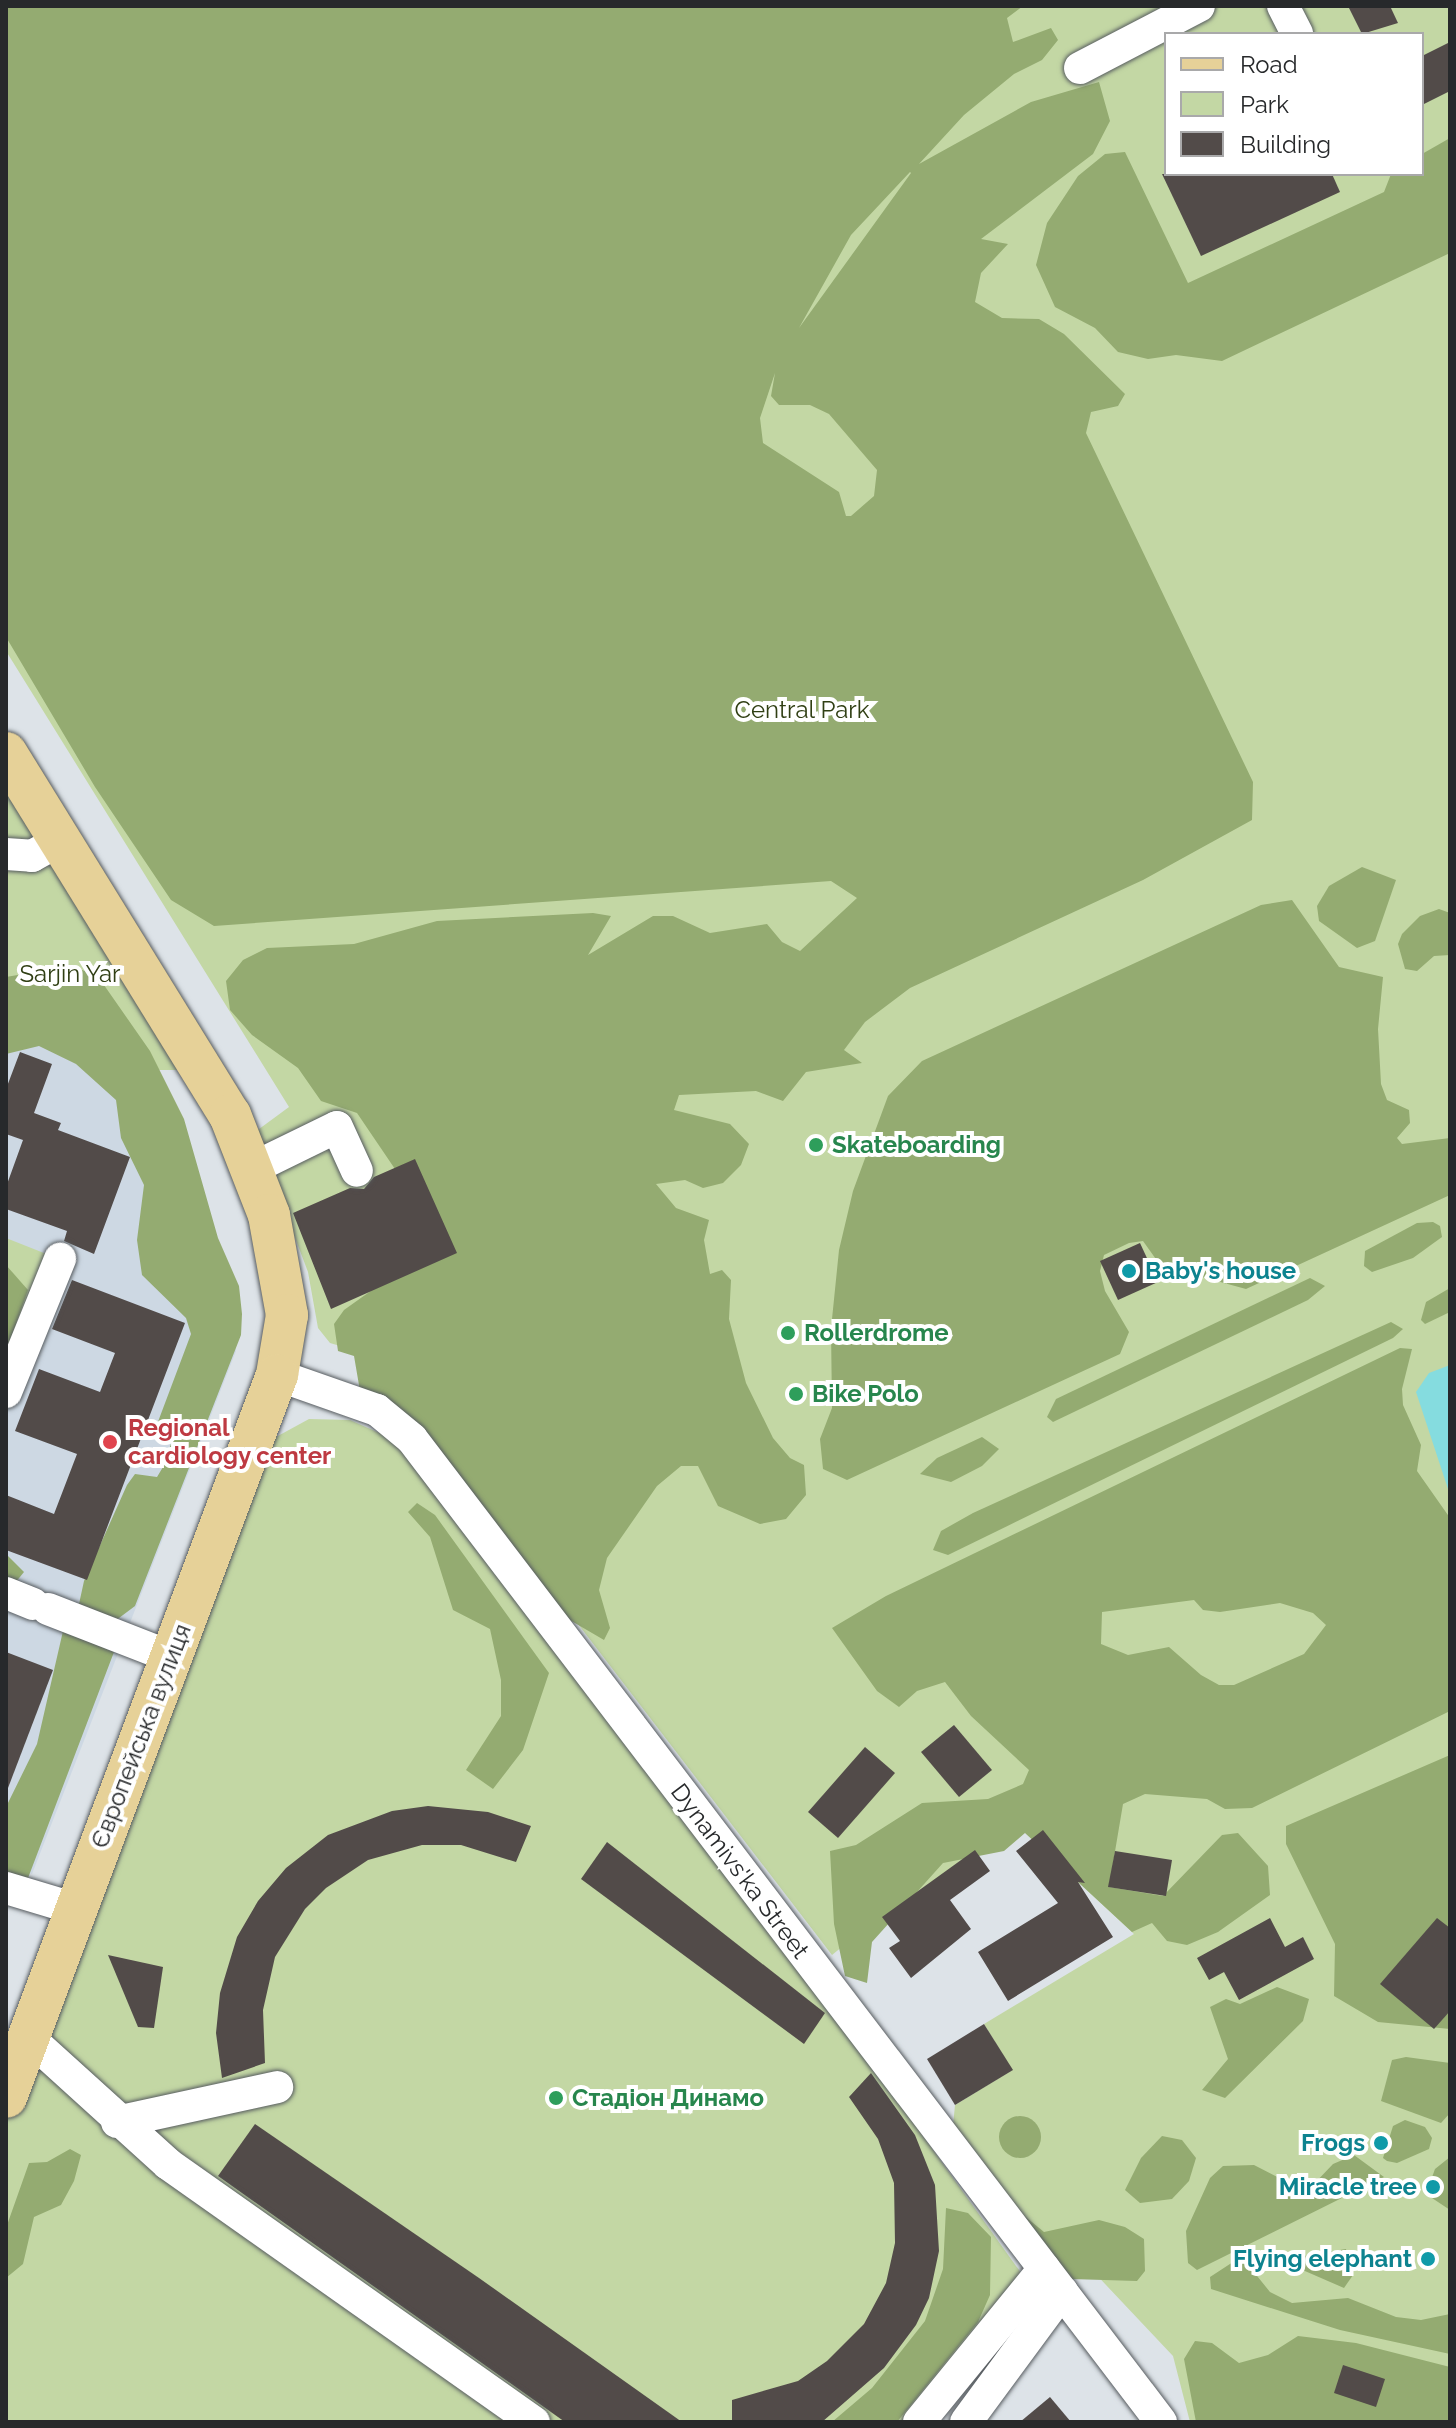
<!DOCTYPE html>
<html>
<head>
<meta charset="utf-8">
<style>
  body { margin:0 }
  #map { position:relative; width:1456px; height:2428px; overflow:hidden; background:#dde3e8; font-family:Raleway,sans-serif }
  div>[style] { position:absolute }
  .built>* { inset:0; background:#cdd8e3 }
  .green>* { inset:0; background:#c3d7a4 }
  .forest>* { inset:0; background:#94ab71 }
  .round { border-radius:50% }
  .water>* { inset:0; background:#85dcdf }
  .building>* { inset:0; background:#524b49 }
  .roads { filter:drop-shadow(0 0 2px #575c60) drop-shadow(0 0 2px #575c60) }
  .minor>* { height:32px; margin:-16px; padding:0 16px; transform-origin:16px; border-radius:16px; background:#fff }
  .major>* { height:42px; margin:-21px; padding:0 21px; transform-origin:21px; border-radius:21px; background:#e6d198 }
  .dots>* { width:22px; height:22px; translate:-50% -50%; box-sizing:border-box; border:4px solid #fff; border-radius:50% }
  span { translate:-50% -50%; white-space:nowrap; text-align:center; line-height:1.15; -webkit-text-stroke:8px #fff; paint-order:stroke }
  .park-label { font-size:24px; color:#303f14 }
  .leisure-label { font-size:24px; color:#27864d; font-weight:700 }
  .left { translate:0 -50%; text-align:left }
  .culture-label { font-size:24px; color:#0d838f; font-weight:700 }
  .right { translate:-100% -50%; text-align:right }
  .health-label { font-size:24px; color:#be3a42; font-weight:700 }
  .street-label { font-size:24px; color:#27292b }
  .frame { position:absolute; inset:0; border:8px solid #27292b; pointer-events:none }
  .legend { position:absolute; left:1164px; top:32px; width:260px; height:144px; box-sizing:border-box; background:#fff; border:2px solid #a9a9aa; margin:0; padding:10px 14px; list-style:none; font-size:24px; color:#27292b }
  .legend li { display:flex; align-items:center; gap:16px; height:40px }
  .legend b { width:40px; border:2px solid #a9a9aa }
</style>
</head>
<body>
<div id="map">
  <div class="built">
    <div style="clip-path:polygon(6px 991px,148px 1072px,236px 1351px,32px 1874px,6px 1865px)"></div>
  </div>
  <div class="green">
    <div style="clip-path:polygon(evenodd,6px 6px,1450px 6px,1450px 2422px,1190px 2422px,1173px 2356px,1090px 2268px,1032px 2230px,953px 2126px,955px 2105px,1012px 2070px,984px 2024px,1134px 1934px,1019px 1827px,870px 1924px,832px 1955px,423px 1422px,357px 1351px,330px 1343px,318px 1328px,308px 1272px,255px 1132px,289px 1107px,6px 651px,6px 6px,1166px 34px,1422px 34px,1422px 174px,1166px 174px,1166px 34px)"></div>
    <div style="clip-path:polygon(6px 769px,181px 1070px,151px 1070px,6px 1018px)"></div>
    <div style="clip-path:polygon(6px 1238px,49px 1255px,6px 1357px)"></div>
    <div style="clip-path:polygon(309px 1419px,350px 1420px,393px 1439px,873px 2066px,1034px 2291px,931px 2422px,6px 2422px,6px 2114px,265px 1443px)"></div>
  </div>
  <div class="forest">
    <div style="clip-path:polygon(evenodd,6px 6px,1023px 6px,1007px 18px,1013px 42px,1051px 28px,1058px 40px,1042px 60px,1014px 74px,964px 115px,919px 164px,1031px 102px,1099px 82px,1110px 121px,1093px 154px,981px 239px,1008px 244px,981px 273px,975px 302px,1002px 318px,1039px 319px,1064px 334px,1125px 394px,1118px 406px,1091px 412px,1086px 433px,1253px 782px,1252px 820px,1143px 880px,910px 988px,865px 1022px,844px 1050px,862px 1063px,806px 1072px,783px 1101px,756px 1091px,679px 1095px,674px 1110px,730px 1124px,749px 1144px,741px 1165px,723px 1183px,703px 1188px,685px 1180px,656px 1184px,676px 1208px,709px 1220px,704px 1240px,710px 1274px,722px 1270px,731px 1280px,729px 1319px,746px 1383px,773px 1438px,790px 1458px,804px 1465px,806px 1495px,786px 1519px,760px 1524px,718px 1506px,698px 1466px,681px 1466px,657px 1486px,607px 1558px,599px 1590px,610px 1628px,604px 1640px,544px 1605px,360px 1391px,354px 1356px,338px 1351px,334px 1324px,344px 1310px,427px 1251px,397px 1172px,357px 1113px,321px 1101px,298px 1068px,252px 1035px,230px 1010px,226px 981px,243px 960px,267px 948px,354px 944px,437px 921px,593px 913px,611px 916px,588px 955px,653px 916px,673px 916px,710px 933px,767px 924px,782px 942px,800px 951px,857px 898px,831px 881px,214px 926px,171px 900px,95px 787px,6px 637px,6px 6px,910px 172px,911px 173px,799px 328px,851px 235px,910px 172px,6px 6px,775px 373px,771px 396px,779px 405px,810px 405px,829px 414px,877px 470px,874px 496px,851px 516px,846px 516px,839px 492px,763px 443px,760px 418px,775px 373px)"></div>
    <div style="clip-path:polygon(1450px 138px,1450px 253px,1222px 361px,1176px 355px,1148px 359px,1118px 352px,1095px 328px,1055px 307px,1036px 265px,1047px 223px,1078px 176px,1105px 154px,1125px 152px,1188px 283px,1384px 192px,1391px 174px,1422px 174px,1422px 154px)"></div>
    <div style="clip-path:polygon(1362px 867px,1396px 880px,1375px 941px,1357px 948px,1319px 921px,1317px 906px,1329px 886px)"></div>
    <div style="clip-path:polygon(1292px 900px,1339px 967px,1383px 977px,1378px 1029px,1381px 1084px,1387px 1100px,1409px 1110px,1410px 1123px,1397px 1138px,1402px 1144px,1450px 1138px,1450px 1195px,1246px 1289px,1180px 1271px,1158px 1262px,1143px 1241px,1129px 1243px,1104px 1255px,1100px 1271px,1105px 1291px,1129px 1332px,1120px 1354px,847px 1480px,823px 1469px,820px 1439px,832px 1408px,831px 1329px,839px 1250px,853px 1191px,888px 1096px,922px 1061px,1261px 905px)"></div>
    <div style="clip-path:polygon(1439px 909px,1450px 913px,1450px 955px,1434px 956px,1417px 971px,1405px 969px,1398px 944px,1402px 934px,1420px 916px)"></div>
    <div style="clip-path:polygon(70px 966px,97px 975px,150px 1051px,184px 1119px,218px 1238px,239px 1286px,242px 1314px,241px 1335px,135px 1606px,111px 1624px,79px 1604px,84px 1581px,127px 1485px,135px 1474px,157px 1477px,163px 1467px,172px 1441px,153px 1435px,191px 1334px,186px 1318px,142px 1275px,137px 1240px,144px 1185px,121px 1138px,116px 1100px,76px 1064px,39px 1046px,6px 1054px,6px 977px)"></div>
    <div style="clip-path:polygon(1433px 1222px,1440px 1226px,1442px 1237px,1413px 1258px,1372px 1272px,1364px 1266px,1365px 1251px,1417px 1223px)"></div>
    <div style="clip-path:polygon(6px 1265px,28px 1290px,6px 1352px)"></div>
    <div style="clip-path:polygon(1310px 1278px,1325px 1286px,1308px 1300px,1053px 1422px,1047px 1417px,1056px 1399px)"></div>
    <div style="clip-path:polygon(1450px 1288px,1450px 1312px,1425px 1324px,1421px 1320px,1426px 1302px)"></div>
    <div style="clip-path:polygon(1391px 1322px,1403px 1329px,1393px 1338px,948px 1555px,933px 1550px,941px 1531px,973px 1513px)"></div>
    <div style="clip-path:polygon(evenodd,1400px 1348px,1412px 1349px,1402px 1389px,1403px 1405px,1421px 1445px,1417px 1471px,1450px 1518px,1450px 1711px,1252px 1808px,1225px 1809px,1207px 1799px,1145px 1794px,1123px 1804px,1109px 1887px,1163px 1896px,1222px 1835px,1238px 1833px,1268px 1866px,1270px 1895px,1218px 1932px,1187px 1945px,1167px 1941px,1152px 1923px,1132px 1932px,1025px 1833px,1004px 1851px,943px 1863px,872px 1942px,867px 1983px,845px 1976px,834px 1924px,830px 1851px,856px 1845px,922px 1803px,988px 1799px,1023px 1784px,1029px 1770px,971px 1716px,945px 1682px,917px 1691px,899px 1707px,877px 1691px,832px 1628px,886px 1596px,1400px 1348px,1194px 1600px,1203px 1610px,1220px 1612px,1280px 1603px,1313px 1613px,1326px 1625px,1304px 1654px,1234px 1685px,1219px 1685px,1201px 1675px,1169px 1647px,1128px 1655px,1101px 1644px,1102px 1612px,1194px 1600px)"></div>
    <div style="clip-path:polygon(982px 1437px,999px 1449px,982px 1466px,951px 1482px,920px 1474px,937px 1458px)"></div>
    <div style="clip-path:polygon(417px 1503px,435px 1515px,549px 1673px,523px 1750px,493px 1789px,466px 1770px,501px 1716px,501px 1680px,490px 1629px,453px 1610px,430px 1537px,408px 1512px)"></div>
    <div style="clip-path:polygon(6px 1554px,24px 1572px,6px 1594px)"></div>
    <div style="clip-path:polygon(63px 1631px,114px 1652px,25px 1886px,6px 1883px,6px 1807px,37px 1744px)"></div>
    <div style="clip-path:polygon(1450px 1755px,1450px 2029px,1378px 2022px,1334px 1996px,1335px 1944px,1286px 1844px,1286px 1826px)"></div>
    <div style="clip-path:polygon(1277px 1987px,1309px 1999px,1303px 2021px,1225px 2098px,1202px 2090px,1228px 2059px,1210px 2007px,1226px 1999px,1240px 2004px)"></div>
    <div style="clip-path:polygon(1406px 2057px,1450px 2063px,1450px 2113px,1441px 2123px,1381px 2101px,1392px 2060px)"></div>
    <div class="round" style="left:999px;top:2116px;width:42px;height:42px"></div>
    <div style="clip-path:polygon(1405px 2120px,1425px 2127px,1432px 2138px,1429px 2149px,1397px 2163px,1387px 2161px,1383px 2158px,1393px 2126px)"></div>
    <div style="clip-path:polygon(1162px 2136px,1182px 2140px,1196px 2158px,1189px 2181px,1172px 2199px,1140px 2203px,1125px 2190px,1141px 2158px)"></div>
    <div style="clip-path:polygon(70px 2149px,81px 2155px,74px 2181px,61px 2205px,34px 2217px,23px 2264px,6px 2278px,6px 2228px,29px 2163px,47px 2162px)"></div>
    <div style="clip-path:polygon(1354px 2155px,1384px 2177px,1197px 2270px,1188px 2263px,1186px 2231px,1210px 2178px,1223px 2166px,1254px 2165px,1291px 2184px,1313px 2185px,1333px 2164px)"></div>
    <div style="clip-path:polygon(1450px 2157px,1450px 2210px,1426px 2194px,1435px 2169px)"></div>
    <div style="clip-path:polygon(946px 2208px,968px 2213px,991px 2237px,990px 2295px,978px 2322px,897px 2422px,832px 2422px,872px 2388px,925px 2321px,943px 2269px)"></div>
    <div style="clip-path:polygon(1016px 2209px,1044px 2232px,1099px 2220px,1125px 2227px,1144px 2239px,1145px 2271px,1137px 2281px,1071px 2279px)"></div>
    <div style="clip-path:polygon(1346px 2249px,1353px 2275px,1344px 2288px,1298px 2268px,1303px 2256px)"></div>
    <div style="clip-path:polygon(1245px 2261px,1270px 2292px,1292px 2303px,1348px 2298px,1396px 2317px,1421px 2320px,1450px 2314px,1450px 2354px,1340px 2330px,1211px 2289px,1210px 2277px,1233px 2262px)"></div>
    <div style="clip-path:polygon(1298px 2336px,1356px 2343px,1450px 2367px,1450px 2422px,1196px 2422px,1184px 2359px,1195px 2341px,1212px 2343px,1239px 2363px,1268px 2355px)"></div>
  </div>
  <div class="water">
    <div style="clip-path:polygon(1450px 1365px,1450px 1495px,1416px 1392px,1429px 1373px)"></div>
  </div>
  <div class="building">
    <div style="clip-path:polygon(1348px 6px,1390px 6px,1398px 23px,1362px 34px)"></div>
    <div style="clip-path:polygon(1450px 42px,1450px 91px,1422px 105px,1422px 56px)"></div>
    <div style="clip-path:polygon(1162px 174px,1332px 174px,1340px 192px,1201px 256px)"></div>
    <div style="clip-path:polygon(20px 1052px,52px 1064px,34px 1113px,61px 1123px,58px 1130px,130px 1157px,94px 1254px,64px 1241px,67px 1231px,6px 1209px,6px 1187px,23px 1140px,6px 1134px,6px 1089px)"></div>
    <div style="clip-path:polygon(415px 1159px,457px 1253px,331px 1309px,293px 1213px,350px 1188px,364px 1189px,374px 1177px)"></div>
    <div style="clip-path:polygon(1140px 1243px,1158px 1282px,1118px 1300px,1100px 1261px)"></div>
    <div style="clip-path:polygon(72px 1280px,185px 1323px,87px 1580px,6px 1550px,6px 1495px,54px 1514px,77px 1454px,15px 1431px,39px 1369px,100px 1392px,115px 1353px,52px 1329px)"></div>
    <div style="clip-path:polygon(6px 1652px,53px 1670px,8px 1788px,6px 1787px)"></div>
    <div style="clip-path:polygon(954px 1725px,992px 1770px,959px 1797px,921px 1752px)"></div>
    <div style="clip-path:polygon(865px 1747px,895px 1773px,838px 1838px,808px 1812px)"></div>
    <div style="clip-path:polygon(428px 1806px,488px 1812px,531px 1826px,516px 1862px,461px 1845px,422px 1845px,368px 1860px,326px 1888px,305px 1909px,275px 1957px,263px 2010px,265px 2063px,222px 2078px,216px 2033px,220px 1993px,237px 1937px,258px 1901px,286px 1868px,328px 1835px,392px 1811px)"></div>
    <div style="clip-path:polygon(1043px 1830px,1085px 1883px,1078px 1882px,1113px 1937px,1008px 2001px,978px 1952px,1058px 1903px,1016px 1851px)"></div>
    <div style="clip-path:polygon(607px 1842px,825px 2013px,804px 2044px,581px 1879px)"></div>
    <div style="clip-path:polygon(975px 1850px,990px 1871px,950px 1900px,971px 1929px,911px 1978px,889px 1948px,900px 1941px,882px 1917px)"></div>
    <div style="clip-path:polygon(1115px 1851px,1172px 1860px,1166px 1896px,1108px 1887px)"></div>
    <div style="clip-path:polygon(1270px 1918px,1285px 1947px,1303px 1937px,1314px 1959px,1239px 2000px,1224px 1972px,1209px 1980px,1197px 1958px)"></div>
    <div style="clip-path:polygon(1437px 1918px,1450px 1928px,1450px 2011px,1434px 2029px,1380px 1984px)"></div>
    <div style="clip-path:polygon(108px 1955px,163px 1967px,154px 2028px,138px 2027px)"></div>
    <div style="clip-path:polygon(984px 2024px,1013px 2070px,955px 2105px,927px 2059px)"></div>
    <div style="clip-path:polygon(871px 2073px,915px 2135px,935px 2185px,939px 2251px,929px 2298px,916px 2325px,884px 2368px,822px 2422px,732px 2422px,732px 2400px,798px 2381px,827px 2361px,864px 2324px,886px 2283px,895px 2243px,894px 2183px,878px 2139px,849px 2097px)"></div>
    <div style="clip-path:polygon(255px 2124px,479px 2278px,682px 2422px,565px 2422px,218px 2176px)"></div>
    <div style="clip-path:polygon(1343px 2365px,1385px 2379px,1376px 2407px,1334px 2393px)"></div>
    <div style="clip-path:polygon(1050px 2397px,1071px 2422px,1020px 2422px)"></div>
  </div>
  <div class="roads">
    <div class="minor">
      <div style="left:1283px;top:6px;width:31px;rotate:63deg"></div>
      <div style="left:1080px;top:68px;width:134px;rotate:-27.5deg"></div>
      <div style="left:6px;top:854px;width:26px;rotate:4deg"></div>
      <div style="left:32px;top:856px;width:33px;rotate:-29deg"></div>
      <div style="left:253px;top:1168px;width:93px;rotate:-26deg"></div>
      <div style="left:337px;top:1127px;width:48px;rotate:65.6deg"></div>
      <div style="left:277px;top:1375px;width:106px;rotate:19.3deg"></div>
      <div style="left:377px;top:1410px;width:45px;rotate:39.6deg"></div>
      <div style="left:412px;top:1439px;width:1236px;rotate:52.69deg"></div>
      <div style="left:6px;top:1392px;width:144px;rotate:-67.9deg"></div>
      <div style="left:6px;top:1593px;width:29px;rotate:22deg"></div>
      <div style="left:48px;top:1609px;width:132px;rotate:21.3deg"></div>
      <div style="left:6px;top:1888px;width:73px;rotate:16.7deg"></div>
      <div style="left:28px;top:2037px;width:189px;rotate:42.2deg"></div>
      <div style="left:168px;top:2164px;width:448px;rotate:35.2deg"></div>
      <div style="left:117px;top:2122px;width:164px;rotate:-12.3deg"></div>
      <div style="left:919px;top:2422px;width:198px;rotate:-50.8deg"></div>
      <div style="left:966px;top:2422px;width:162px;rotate:-53.6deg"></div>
    </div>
    <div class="major">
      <div style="left:6px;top:753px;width:426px;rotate:58.3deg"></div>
      <div style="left:230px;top:1115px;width:107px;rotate:68.7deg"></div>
      <div style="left:269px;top:1215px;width:102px;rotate:79.8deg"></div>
      <div style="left:287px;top:1315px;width:61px;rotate:99.5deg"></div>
      <div style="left:277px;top:1375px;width:771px;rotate:110.57deg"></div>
    </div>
  </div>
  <div class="dots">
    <div style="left:816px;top:1145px;background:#2e9e5b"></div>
    <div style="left:1129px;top:1271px;background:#0f9aa8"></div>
    <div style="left:788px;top:1333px;background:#2e9e5b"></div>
    <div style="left:796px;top:1394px;background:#2e9e5b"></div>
    <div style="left:110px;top:1442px;background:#e0444e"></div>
    <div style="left:556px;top:2098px;background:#2e9e5b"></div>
    <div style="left:1381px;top:2143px;background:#0f9aa8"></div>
    <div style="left:1433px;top:2187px;background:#0f9aa8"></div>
    <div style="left:1428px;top:2259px;background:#0f9aa8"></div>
  </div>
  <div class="park-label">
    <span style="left:802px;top:710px">Central Park</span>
    <span style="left:70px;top:974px">Sarjin Yar</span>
  </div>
  <div class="leisure-label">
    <span class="left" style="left:832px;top:1145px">Skateboarding</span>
    <span class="left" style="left:804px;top:1333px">Rollerdrome</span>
    <span class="left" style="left:812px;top:1394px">Bike Polo</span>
    <span class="left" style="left:572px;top:2098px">Стадіон Динамо</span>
  </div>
  <div class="culture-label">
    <span class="left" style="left:1145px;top:1271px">Baby's house</span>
    <span class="right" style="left:1365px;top:2143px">Frogs</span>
    <span class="right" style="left:1417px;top:2187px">Miracle tree</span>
    <span class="right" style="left:1412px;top:2259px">Flying elephant</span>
  </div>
  <div class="health-label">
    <span class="left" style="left:128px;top:1442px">Regional<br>cardiology center</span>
  </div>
  <div class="street-label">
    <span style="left:141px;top:1736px;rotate:-69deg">Європейська вулиця</span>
    <span style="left:740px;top:1871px;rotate:53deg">Dynamivs'ka Street</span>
  </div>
  <div class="frame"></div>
  <ul class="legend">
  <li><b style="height:10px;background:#e6d198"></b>Road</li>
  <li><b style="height:22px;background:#c3d7a4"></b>Park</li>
  <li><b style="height:22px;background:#524b49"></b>Building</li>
  </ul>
</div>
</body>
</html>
